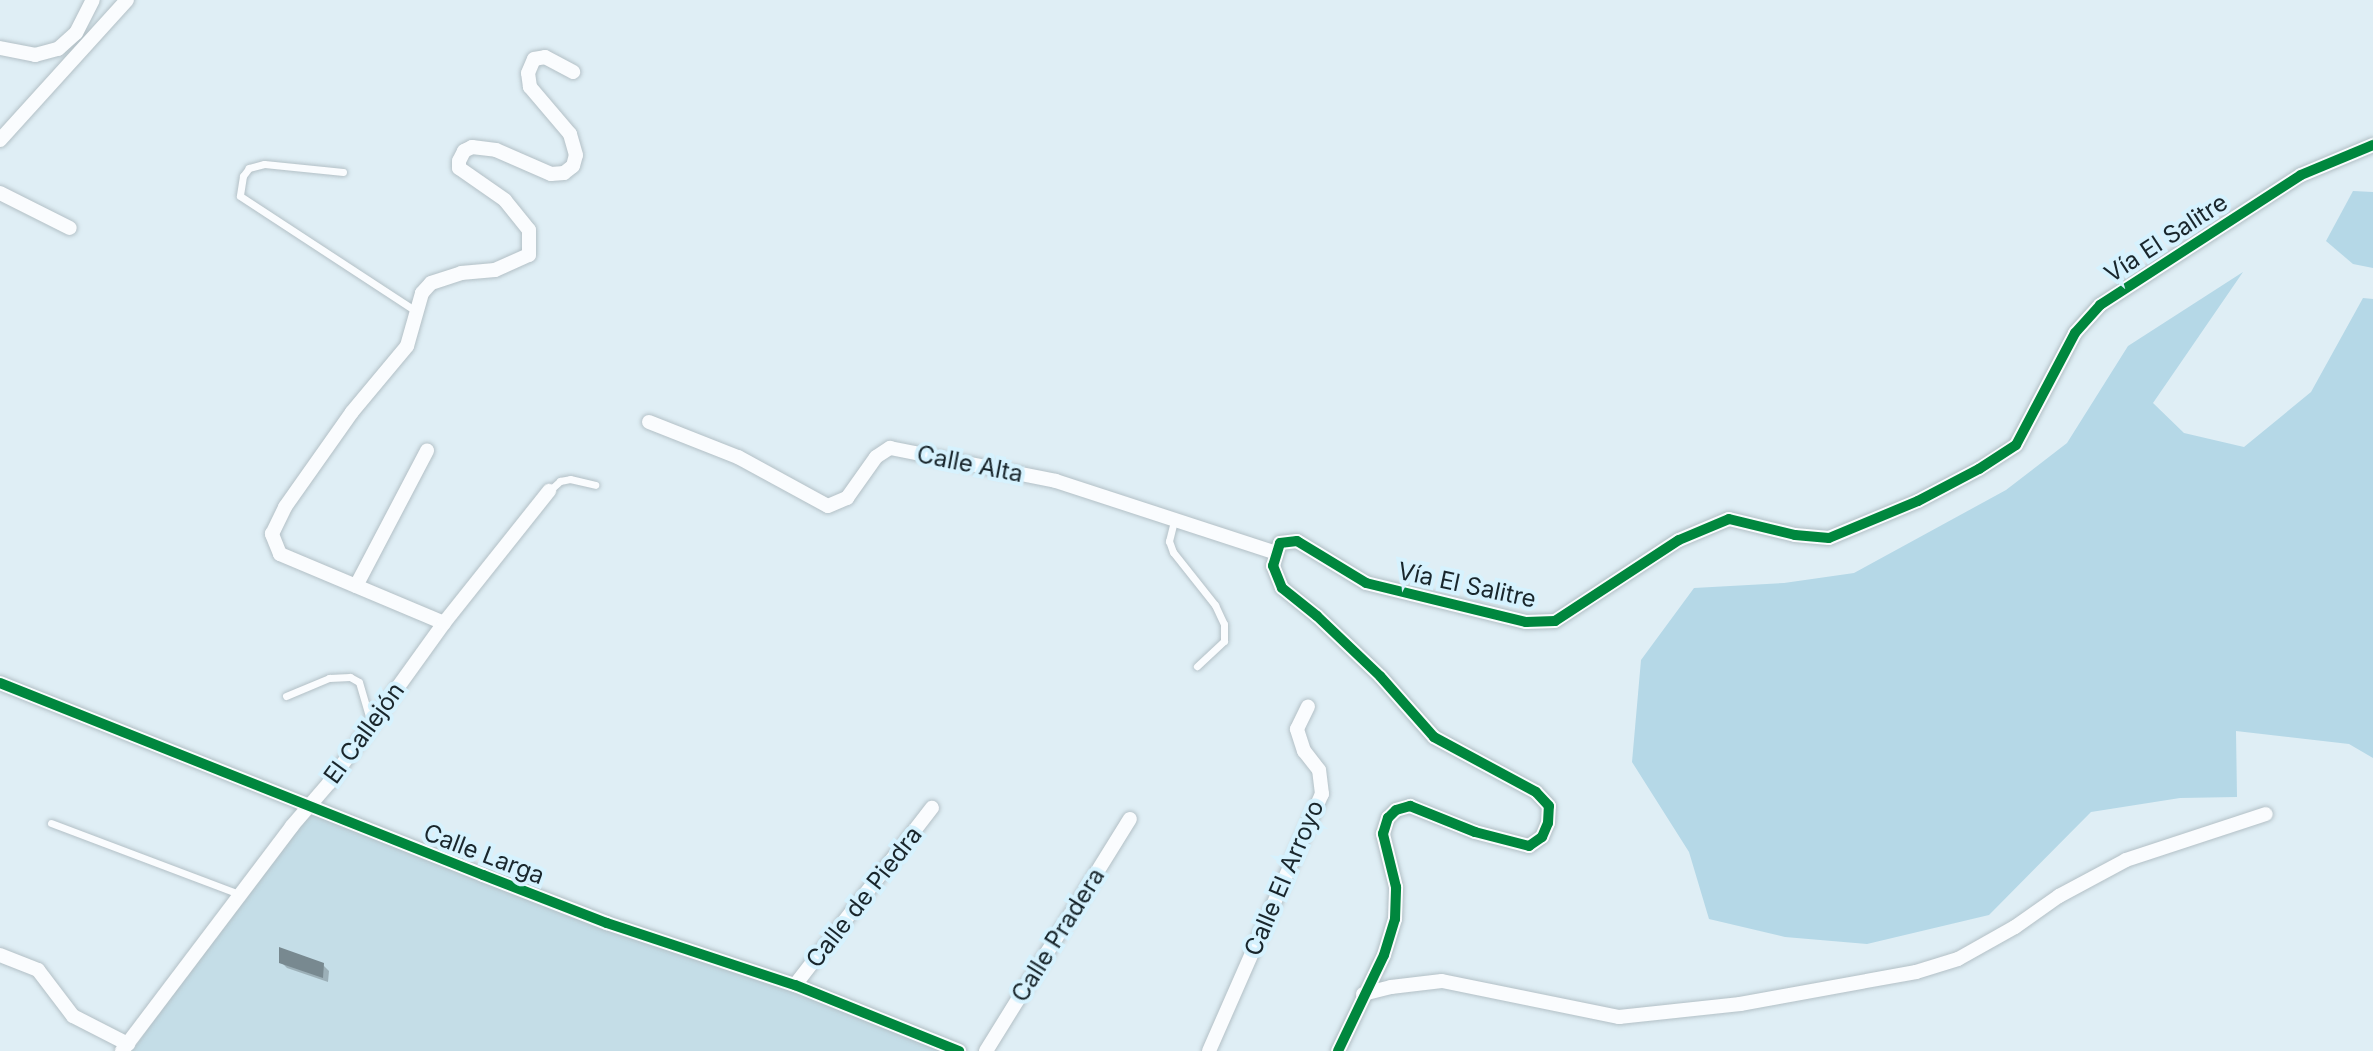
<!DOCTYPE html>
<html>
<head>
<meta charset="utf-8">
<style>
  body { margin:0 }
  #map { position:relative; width:2373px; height:1051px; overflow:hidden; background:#dfeef5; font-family:Inter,sans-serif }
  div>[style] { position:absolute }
  .green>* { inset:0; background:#c4dde7 }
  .forest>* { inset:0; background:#b5d8e7 }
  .shadow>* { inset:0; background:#0003 }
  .building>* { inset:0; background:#788990 }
  .roads { filter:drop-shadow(0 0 2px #b3c0c6) drop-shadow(0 0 2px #b3c0c6) }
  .lane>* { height:7px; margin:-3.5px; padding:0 3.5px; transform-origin:3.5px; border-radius:3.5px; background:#fafcfe }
  .street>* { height:14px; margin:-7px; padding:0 7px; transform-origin:7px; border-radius:7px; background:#fafcfe }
  .cycleway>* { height:10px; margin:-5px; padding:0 5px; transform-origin:5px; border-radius:5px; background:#00873e }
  span { translate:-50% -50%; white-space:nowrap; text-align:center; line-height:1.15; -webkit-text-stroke:8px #d6f2fe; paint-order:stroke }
  .street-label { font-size:24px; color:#19262c }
</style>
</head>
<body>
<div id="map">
  <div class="green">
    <div style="clip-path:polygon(307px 807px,948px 1051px,132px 1051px)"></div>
  </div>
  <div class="forest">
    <div style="clip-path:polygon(2353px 191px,2373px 192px,2373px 268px,2353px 264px,2326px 241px)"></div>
    <div style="clip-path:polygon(2243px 272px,2153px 403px,2184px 433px,2244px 447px,2311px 392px,2363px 298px,2373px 299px,2373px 758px,2349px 744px,2236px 731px,2237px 797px,2180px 798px,2091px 812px,1989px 915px,1867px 944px,1785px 937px,1709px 919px,1689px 852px,1632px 762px,1641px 660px,1694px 588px,1784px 583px,1854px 573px,2006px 490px,2067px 443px,2128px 346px)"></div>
  </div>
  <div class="shadow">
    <div style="clip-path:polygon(281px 962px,323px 965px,329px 971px,328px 982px,287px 968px)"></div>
  </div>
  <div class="building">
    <div style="clip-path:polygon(279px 947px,324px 963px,323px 978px,279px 963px)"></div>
  </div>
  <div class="roads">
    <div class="lane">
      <div style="left:343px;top:172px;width:79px;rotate:-174.2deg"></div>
      <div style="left:264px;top:164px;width:16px;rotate:165deg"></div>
      <div style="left:249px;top:168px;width:10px;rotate:127deg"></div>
      <div style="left:243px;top:176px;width:20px;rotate:99deg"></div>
      <div style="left:240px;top:196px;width:210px;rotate:33.2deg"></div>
      <div style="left:549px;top:491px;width:15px;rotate:-42deg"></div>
      <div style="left:560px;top:481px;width:10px;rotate:-11deg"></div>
      <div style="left:570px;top:479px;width:26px;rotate:13deg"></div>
      <div style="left:1174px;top:521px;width:21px;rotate:104deg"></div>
      <div style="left:1169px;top:541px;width:12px;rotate:70deg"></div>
      <div style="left:1173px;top:552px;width:68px;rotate:51.6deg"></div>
      <div style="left:1215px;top:605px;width:21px;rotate:65deg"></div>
      <div style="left:1224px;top:624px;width:17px;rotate:90deg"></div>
      <div style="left:1224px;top:641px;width:37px;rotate:137deg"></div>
      <div style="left:286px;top:696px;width:47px;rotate:-22.7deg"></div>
      <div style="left:329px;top:678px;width:21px;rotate:-3deg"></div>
      <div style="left:350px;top:677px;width:10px;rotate:29deg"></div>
      <div style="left:359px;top:682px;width:43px;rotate:73.7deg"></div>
      <div style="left:51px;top:823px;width:201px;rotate:20.7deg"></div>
    </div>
    <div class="street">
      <div style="left:0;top:48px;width:36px;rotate:11deg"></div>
      <div style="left:35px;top:55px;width:24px;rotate:-15deg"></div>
      <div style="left:58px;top:49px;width:24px;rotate:-42deg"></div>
      <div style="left:76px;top:33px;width:37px;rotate:-63deg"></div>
      <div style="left:0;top:140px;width:189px;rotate:-47.8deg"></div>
      <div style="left:0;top:193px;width:78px;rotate:26.6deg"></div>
      <div style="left:649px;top:422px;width:96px;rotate:21.5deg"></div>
      <div style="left:738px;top:457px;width:102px;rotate:28.6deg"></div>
      <div style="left:828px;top:506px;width:21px;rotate:-23deg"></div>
      <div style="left:847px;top:498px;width:50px;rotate:-54.7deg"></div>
      <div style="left:876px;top:457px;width:17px;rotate:-33deg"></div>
      <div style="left:890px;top:448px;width:169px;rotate:11.2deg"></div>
      <div style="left:1056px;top:481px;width:231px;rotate:18.1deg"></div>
      <div style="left:356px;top:586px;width:153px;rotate:-62.3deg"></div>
      <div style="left:444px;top:623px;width:178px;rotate:-157.2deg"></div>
      <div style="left:280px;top:554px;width:22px;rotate:-112deg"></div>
      <div style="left:272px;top:534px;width:30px;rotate:-64deg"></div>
      <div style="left:285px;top:507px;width:116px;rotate:-54.8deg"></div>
      <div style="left:352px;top:412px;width:86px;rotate:-50.2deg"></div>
      <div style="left:407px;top:346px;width:55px;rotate:-74.2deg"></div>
      <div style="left:422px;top:293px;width:13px;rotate:-48deg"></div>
      <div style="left:431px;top:283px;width:32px;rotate:-18deg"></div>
      <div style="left:461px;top:273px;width:34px;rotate:-5deg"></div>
      <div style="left:495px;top:270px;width:37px;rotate:-24deg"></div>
      <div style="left:529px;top:255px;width:25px;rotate:-90deg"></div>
      <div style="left:529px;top:230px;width:38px;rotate:-129deg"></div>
      <div style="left:505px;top:200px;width:56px;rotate:-145.2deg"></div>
      <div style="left:459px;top:168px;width:7px;rotate:-90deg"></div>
      <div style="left:459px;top:161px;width:11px;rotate:-63deg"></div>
      <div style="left:464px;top:151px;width:9px;rotate:-27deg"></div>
      <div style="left:472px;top:147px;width:24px;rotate:7deg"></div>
      <div style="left:496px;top:150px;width:60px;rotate:23.6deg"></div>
      <div style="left:551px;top:174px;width:13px;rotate:-4deg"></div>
      <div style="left:564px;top:173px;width:11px;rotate:-38deg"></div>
      <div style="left:573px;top:166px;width:11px;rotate:-75deg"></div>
      <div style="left:576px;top:155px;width:22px;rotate:-106deg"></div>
      <div style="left:570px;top:134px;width:62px;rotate:-130.4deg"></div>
      <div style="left:530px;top:87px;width:14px;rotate:-98deg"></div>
      <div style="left:528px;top:73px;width:15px;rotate:-67deg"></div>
      <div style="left:534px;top:59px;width:11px;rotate:-10deg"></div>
      <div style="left:545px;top:57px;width:32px;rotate:28deg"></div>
      <div style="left:0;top:683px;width:520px;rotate:21.68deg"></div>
      <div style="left:483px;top:875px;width:133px;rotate:21.2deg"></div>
      <div style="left:607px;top:923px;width:198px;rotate:18.3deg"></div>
      <div style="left:795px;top:985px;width:177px;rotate:21.9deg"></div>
      <div style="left:0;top:955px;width:41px;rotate:21.5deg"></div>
      <div style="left:38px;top:970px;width:58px;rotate:52.7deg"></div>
      <div style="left:73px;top:1016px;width:62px;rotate:27deg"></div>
      <div style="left:795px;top:985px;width:224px;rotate:-52.3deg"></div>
      <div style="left:1363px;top:994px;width:29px;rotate:-14deg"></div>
      <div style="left:1391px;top:987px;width:51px;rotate:-6.7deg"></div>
      <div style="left:1442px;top:981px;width:181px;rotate:11.5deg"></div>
      <div style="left:1619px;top:1017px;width:122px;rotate:-6.1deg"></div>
      <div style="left:1740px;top:1004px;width:179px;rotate:-10.3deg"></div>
      <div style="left:1916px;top:972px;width:44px;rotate:-17.2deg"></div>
      <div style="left:1958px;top:959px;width:65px;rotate:-29.3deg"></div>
      <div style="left:2015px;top:927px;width:54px;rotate:-35.2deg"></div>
      <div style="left:2059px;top:896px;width:76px;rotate:-28.2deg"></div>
      <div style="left:2126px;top:860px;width:147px;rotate:-18.2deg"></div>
      <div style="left:122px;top:1051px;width:282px;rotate:-52.9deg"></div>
      <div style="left:292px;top:826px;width:57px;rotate:-49.3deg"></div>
      <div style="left:329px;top:783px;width:197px;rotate:-54.3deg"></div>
      <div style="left:444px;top:623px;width:169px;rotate:-51.5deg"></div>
      <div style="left:986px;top:1051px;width:273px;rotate:-58.2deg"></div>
      <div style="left:1209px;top:1051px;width:281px;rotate:-66.3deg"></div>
      <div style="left:1322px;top:794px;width:24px;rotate:-97deg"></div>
      <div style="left:1319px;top:770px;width:24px;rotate:-128deg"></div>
      <div style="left:1304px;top:751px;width:23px;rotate:-108deg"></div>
      <div style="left:1297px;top:729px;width:25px;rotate:-64deg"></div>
      <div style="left:1338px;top:1051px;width:106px;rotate:-64.4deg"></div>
      <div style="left:1384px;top:955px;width:38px;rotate:-73deg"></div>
      <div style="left:1395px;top:919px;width:32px;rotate:-88deg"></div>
      <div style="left:1396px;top:887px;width:55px;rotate:-103.8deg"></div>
      <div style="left:1383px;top:834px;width:17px;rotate:-73deg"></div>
      <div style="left:1388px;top:818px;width:11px;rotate:-45deg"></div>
      <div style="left:1396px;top:810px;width:15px;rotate:-16deg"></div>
      <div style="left:1410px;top:806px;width:70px;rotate:21.8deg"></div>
      <div style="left:1475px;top:832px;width:56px;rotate:14.5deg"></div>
      <div style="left:1529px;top:846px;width:16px;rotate:-35deg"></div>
      <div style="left:1542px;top:837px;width:15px;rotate:-67deg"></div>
      <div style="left:1548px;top:823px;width:17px;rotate:-87deg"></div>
      <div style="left:1549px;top:806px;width:19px;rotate:-133deg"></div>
      <div style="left:1536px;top:792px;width:116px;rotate:-151.7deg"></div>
      <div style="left:1434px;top:737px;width:81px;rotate:-131.5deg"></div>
      <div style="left:1380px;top:676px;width:87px;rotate:-136.4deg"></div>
      <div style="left:1317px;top:616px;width:45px;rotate:-141.3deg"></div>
      <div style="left:1282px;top:588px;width:24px;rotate:-112deg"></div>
      <div style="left:1273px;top:566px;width:24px;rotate:-73deg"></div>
      <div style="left:1280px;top:543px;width:17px;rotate:-7deg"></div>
      <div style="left:1297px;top:541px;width:81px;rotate:31.3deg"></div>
      <div style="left:1366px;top:583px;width:165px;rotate:13.7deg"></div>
      <div style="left:1526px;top:622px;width:29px;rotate:-2deg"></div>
      <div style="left:1555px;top:621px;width:148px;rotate:-33.2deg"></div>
      <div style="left:1679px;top:540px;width:54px;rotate:-22.8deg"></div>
      <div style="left:1729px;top:519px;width:68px;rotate:13.6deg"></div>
      <div style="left:1795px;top:535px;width:34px;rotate:5deg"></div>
      <div style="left:1829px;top:538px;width:96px;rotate:-22.6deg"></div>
      <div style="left:1918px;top:501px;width:69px;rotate:-27.7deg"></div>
      <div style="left:1979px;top:469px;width:44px;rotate:-33deg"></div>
      <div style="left:2016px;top:445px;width:127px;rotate:-62.2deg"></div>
      <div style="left:2075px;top:333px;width:38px;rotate:-48deg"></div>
      <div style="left:2100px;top:305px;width:239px;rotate:-32.9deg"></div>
      <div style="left:2301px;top:175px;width:78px;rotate:-22.6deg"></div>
    </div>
  </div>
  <div class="cycleway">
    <div style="left:0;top:683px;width:520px;rotate:21.68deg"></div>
    <div style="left:483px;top:875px;width:133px;rotate:21.2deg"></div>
    <div style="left:607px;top:923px;width:198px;rotate:18.3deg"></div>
    <div style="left:795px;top:985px;width:177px;rotate:21.9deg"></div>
    <div style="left:1338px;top:1051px;width:106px;rotate:-64.4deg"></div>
    <div style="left:1384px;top:955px;width:38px;rotate:-73deg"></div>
    <div style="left:1395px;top:919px;width:32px;rotate:-88deg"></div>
    <div style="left:1396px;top:887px;width:55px;rotate:-103.8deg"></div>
    <div style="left:1383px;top:834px;width:17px;rotate:-73deg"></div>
    <div style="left:1388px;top:818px;width:11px;rotate:-45deg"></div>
    <div style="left:1396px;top:810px;width:15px;rotate:-16deg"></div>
    <div style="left:1410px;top:806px;width:70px;rotate:21.8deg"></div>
    <div style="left:1475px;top:832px;width:56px;rotate:14.5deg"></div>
    <div style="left:1529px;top:846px;width:16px;rotate:-35deg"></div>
    <div style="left:1542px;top:837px;width:15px;rotate:-67deg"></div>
    <div style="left:1548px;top:823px;width:17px;rotate:-87deg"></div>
    <div style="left:1549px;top:806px;width:19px;rotate:-133deg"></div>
    <div style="left:1536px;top:792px;width:116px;rotate:-151.7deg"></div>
    <div style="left:1434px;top:737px;width:81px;rotate:-131.5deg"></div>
    <div style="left:1380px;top:676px;width:87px;rotate:-136.4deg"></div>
    <div style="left:1317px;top:616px;width:45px;rotate:-141.3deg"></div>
    <div style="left:1282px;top:588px;width:24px;rotate:-112deg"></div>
    <div style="left:1273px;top:566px;width:24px;rotate:-73deg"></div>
    <div style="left:1280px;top:543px;width:17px;rotate:-7deg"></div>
    <div style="left:1297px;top:541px;width:81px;rotate:31.3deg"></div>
    <div style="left:1366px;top:583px;width:165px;rotate:13.7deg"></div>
    <div style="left:1526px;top:622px;width:29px;rotate:-2deg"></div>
    <div style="left:1555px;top:621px;width:148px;rotate:-33.2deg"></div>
    <div style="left:1679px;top:540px;width:54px;rotate:-22.8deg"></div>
    <div style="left:1729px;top:519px;width:68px;rotate:13.6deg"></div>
    <div style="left:1795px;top:535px;width:34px;rotate:5deg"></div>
    <div style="left:1829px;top:538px;width:96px;rotate:-22.6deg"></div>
    <div style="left:1918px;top:501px;width:69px;rotate:-27.7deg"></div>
    <div style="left:1979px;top:469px;width:44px;rotate:-33deg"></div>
    <div style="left:2016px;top:445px;width:127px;rotate:-62.2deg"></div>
    <div style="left:2075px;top:333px;width:38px;rotate:-48deg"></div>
    <div style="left:2100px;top:305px;width:239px;rotate:-32.9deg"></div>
    <div style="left:2301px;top:175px;width:78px;rotate:-22.6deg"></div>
  </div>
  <div class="street-label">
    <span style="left:2166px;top:238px;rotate:-33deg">Vía El Salitre</span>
    <span style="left:970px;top:464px;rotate:11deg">Calle Alta</span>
    <span style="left:1467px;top:585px;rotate:12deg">Vía El Salitre</span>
    <span style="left:364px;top:733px;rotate:-54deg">El Callejón</span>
    <span style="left:484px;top:854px;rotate:21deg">Calle Larga</span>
    <span style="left:1284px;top:878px;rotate:-67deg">Calle El Arroyo</span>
    <span style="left:864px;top:897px;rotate:-52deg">Calle de Piedra</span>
    <span style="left:1058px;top:935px;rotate:-58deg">Calle Pradera</span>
  </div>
</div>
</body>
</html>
